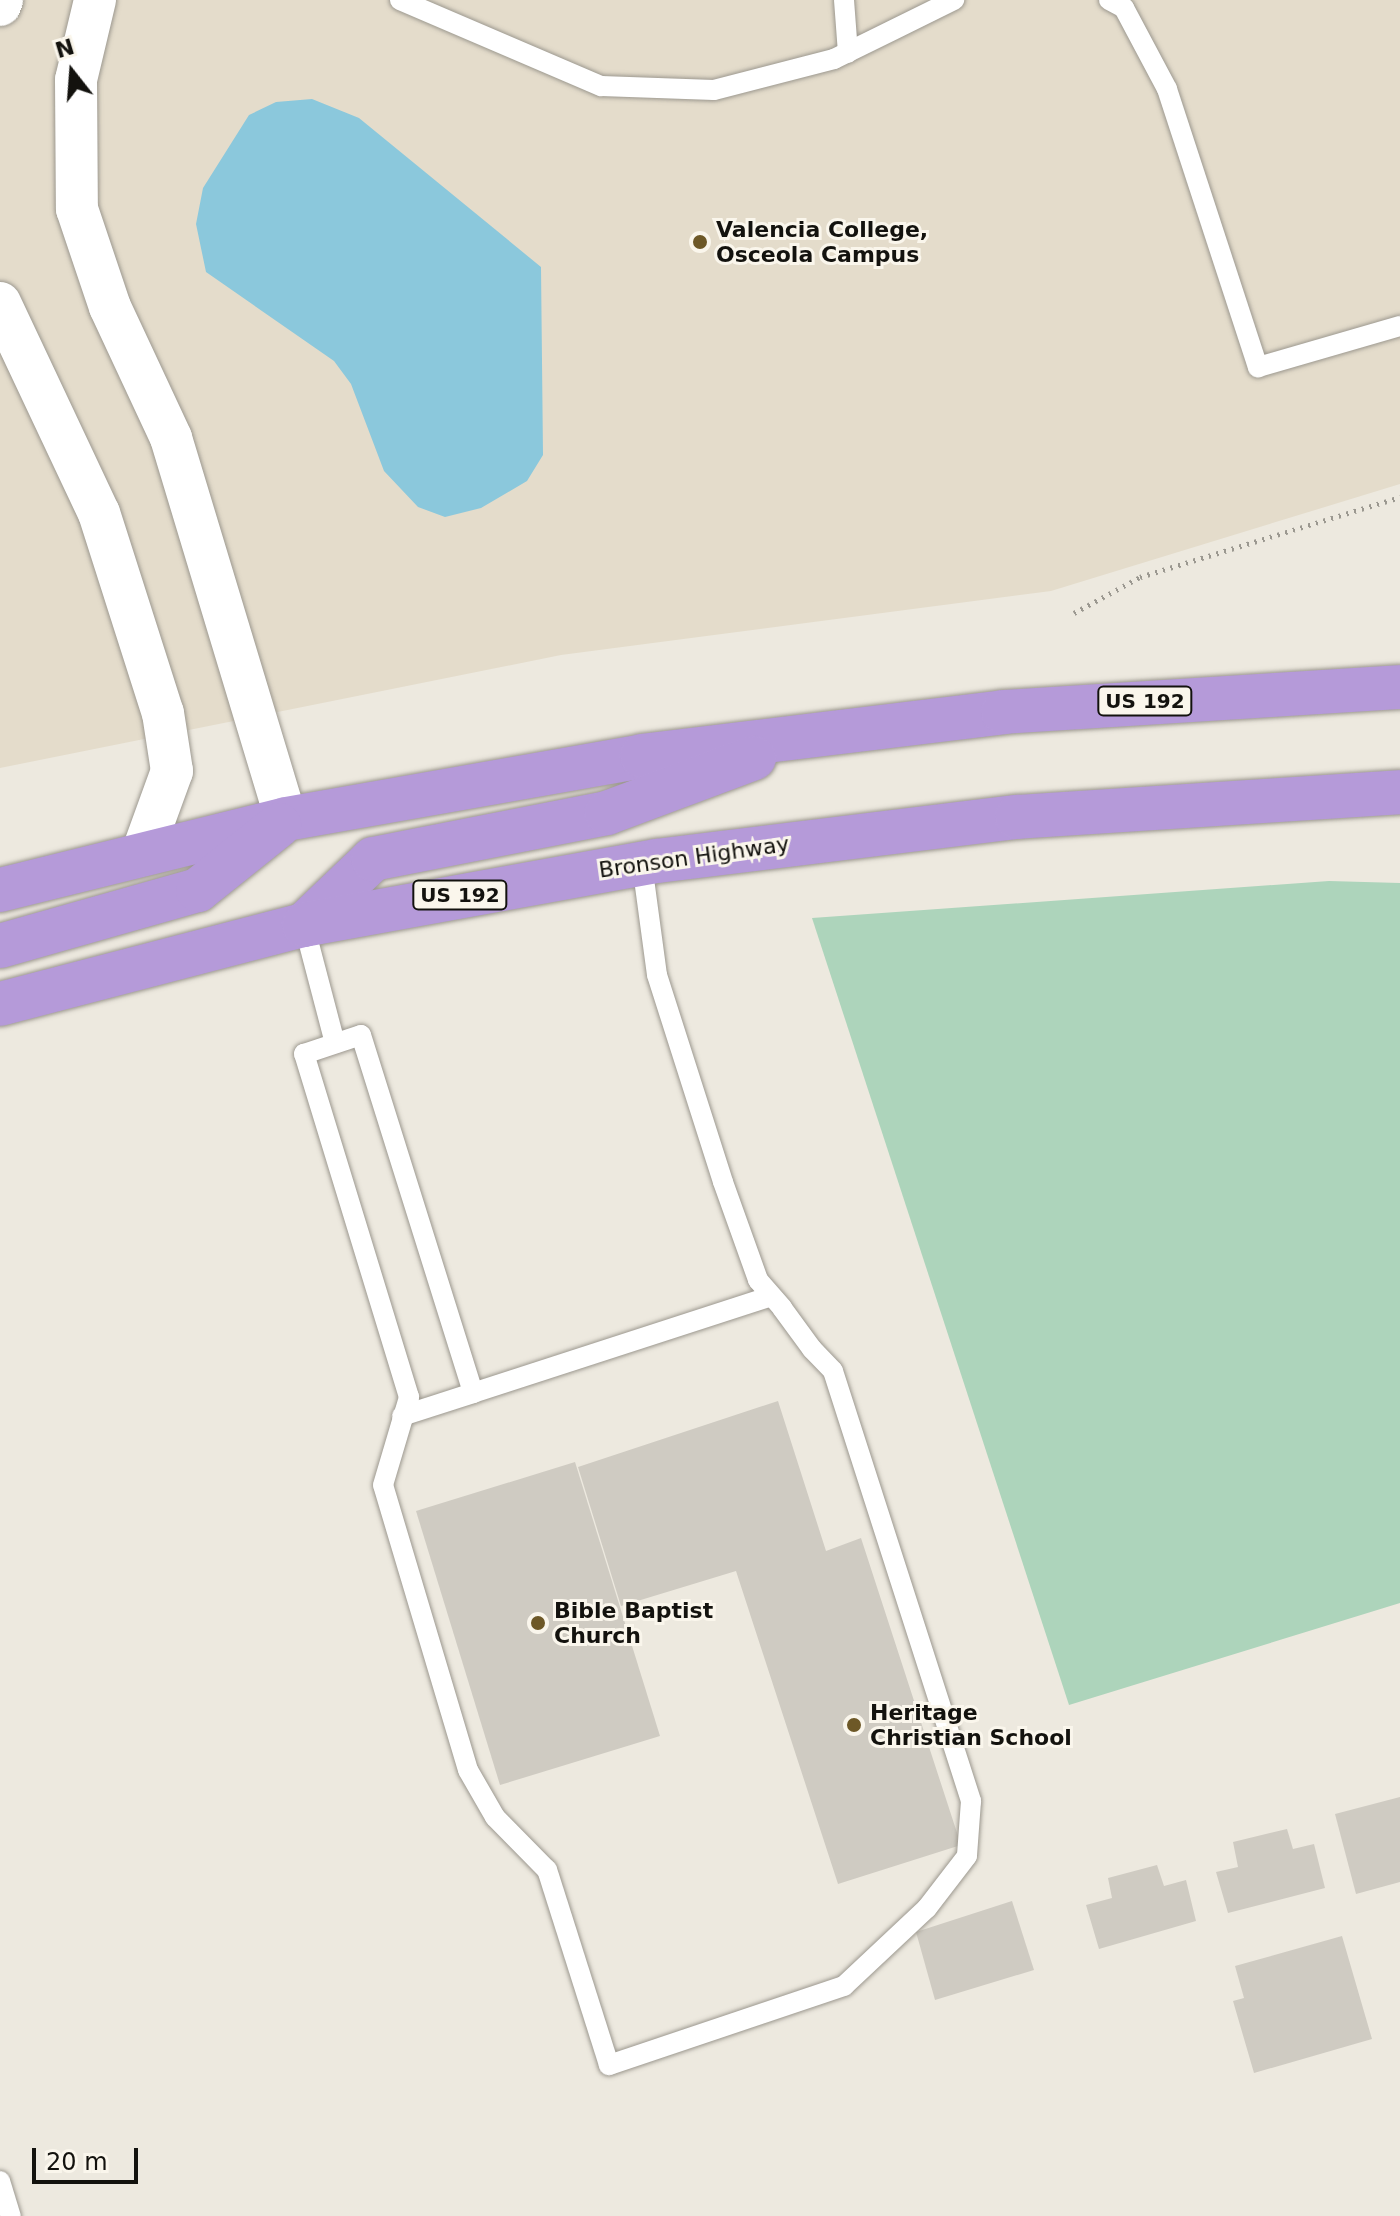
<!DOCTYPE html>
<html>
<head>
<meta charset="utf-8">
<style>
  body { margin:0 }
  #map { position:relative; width:1400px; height:2216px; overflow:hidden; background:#ede9df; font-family:"DejaVu Sans",sans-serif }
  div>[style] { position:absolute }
  .built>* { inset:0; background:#e4dccb }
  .green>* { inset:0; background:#add4bb }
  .water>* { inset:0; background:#8bc8dc }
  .building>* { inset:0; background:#cfcbc2 }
  .path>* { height:5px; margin-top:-2.5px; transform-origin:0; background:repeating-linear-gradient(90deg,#9b9890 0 2px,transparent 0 8px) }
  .roads { filter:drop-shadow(0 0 2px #9c988f) drop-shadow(0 0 2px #9c988f) }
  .lane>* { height:20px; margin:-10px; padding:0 10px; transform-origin:10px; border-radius:10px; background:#fff }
  .street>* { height:42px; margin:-21px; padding:0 21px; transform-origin:21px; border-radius:21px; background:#fff }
  .highway>* { height:44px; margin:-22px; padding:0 22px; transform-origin:22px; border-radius:22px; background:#b59ad9 }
  .dots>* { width:22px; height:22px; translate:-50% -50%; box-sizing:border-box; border:4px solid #faf6ec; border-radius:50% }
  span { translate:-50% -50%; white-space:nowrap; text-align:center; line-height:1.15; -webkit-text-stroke:6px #faf6ec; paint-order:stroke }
  .shield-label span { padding:2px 6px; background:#faf6ec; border:2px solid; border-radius:6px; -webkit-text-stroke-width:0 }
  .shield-label { font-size:20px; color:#13120e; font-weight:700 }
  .poi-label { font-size:22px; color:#13120e; font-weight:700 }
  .left { translate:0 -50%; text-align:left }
  .street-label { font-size:22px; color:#13120e }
  .north { position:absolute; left:32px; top:32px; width:80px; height:80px; -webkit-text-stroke:6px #faf6ec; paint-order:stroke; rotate:343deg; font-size:22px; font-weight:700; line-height:32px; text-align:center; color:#13120e }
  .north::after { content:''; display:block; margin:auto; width:28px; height:36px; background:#13120e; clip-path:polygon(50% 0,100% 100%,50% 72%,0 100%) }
  .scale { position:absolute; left:32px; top:2148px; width:106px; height:36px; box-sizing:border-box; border:4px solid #13120e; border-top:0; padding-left:10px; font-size:24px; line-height:28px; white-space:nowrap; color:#13120e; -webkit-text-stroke:6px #faf6ec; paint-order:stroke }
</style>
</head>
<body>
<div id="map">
  <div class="built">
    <div style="clip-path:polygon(0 0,1400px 0,1400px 484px,1051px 591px,561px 655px,0 768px)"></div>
  </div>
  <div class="green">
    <div style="clip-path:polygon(1329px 881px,1400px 883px,1400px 1603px,1069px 1705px,812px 918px)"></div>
  </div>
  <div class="water">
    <div style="clip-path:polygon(312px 99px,359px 118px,541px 267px,543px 455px,527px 481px,481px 508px,445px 517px,418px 507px,384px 471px,351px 384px,334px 361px,206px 272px,196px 224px,203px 188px,249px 115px,276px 102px)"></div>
  </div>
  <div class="building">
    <div style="clip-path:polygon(778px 1401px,826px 1551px,861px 1538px,961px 1845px,838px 1884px,736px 1571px,621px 1606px,578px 1467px)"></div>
    <div style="clip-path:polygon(575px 1462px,660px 1736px,500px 1785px,416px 1511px)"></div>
    <div style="clip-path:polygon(1400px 1797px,1400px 1882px,1356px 1894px,1335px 1814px)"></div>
    <div style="clip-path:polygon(1287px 1829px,1293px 1849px,1314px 1844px,1325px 1888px,1228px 1913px,1216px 1872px,1238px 1867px,1233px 1842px)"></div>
    <div style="clip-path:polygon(1157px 1865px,1164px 1886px,1186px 1880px,1196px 1921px,1099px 1949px,1086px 1905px,1112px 1898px,1108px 1878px)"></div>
    <div style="clip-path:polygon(1012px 1901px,1034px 1970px,935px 2000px,916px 1932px)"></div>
    <div style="clip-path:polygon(1342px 1936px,1372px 2039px,1254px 2073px,1233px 2001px,1244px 1998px,1235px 1966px)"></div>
  </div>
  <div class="path">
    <div style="left:1074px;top:613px;width:75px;rotate:-28.6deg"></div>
    <div style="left:1140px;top:577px;width:272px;rotate:-17.1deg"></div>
  </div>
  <div class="roads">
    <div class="lane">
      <div style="left:400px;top:0;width:219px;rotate:23.2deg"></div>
      <div style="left:601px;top:86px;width:113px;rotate:2deg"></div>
      <div style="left:714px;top:90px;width:124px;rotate:-14.5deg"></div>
      <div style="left:834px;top:59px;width:134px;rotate:-26.2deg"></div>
      <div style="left:844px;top:0;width:53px;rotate:85.7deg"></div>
      <div style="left:1109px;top:0;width:17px;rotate:28deg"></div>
      <div style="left:1124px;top:8px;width:92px;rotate:62deg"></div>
      <div style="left:1167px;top:89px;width:293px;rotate:71.9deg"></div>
      <div style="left:1258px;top:367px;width:148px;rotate:-16.1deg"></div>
      <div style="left:642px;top:864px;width:112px;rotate:82.3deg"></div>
      <div style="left:657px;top:975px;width:217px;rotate:72.3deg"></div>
      <div style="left:723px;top:1182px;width:104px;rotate:70.3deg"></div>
      <div style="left:758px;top:1280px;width:37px;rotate:49deg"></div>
      <div style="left:782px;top:1308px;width:51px;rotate:53.8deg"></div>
      <div style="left:812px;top:1349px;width:30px;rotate:46deg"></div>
      <div style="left:833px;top:1371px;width:452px;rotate:72.2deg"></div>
      <div style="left:971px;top:1801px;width:55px;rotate:94.2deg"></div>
      <div style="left:967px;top:1856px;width:66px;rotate:127.6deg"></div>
      <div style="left:927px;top:1908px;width:114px;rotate:136.8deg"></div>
      <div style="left:844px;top:1986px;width:248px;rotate:161.4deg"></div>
      <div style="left:609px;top:2065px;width:205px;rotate:-107.6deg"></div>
      <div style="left:547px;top:1870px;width:74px;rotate:-134.5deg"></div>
      <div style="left:495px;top:1817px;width:54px;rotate:-119.9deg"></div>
      <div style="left:468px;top:1770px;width:297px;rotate:-106.6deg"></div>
      <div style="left:383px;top:1485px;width:92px;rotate:-73.5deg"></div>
      <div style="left:409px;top:1397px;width:359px;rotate:-107deg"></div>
      <div style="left:304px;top:1054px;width:60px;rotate:-18.4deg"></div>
      <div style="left:361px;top:1035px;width:375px;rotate:72.6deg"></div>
      <div style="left:473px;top:1393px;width:313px;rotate:-18deg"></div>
      <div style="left:304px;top:925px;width:122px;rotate:75.3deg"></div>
      <div style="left:402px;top:1416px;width:75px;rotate:-17.9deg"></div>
      <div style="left:0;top:2181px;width:37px;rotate:73deg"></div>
    </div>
    <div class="street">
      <div style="left:95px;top:0;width:82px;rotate:103.4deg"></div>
      <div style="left:76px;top:80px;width:129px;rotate:89.6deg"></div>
      <div style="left:77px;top:209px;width:103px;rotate:71.4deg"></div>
      <div style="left:110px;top:307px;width:145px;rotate:65deg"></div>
      <div style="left:171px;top:438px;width:398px;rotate:73.2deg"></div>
      <div style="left:0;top:5px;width:5px;rotate:-68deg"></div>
      <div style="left:0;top:303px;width:232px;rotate:64.8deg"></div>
      <div style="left:99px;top:513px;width:210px;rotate:72.3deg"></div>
      <div style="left:163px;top:713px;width:59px;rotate:81.2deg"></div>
      <div style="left:172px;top:771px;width:90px;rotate:110deg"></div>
    </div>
    <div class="highway">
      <div style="left:0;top:890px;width:295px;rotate:-13.9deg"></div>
      <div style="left:286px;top:819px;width:362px;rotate:-10deg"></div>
      <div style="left:642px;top:756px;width:364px;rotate:-6.9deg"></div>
      <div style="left:1003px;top:712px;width:398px;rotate:-3.6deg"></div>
      <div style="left:304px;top:925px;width:95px;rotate:-43.7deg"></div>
      <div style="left:373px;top:859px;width:238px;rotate:-11.1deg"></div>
      <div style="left:607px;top:813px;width:157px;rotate:-20.5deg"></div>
      <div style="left:0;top:946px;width:206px;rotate:-15.8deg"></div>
      <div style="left:198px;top:890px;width:104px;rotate:-38.7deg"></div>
      <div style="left:0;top:1004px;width:314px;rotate:-14.6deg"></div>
      <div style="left:304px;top:925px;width:359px;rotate:-10.3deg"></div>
      <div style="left:657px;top:861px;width:363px;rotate:-7deg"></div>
      <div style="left:1017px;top:817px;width:384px;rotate:-3.7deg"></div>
    </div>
  </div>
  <div class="dots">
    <div style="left:700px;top:242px;background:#6d5827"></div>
    <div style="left:538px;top:1623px;background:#6d5827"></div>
    <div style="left:854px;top:1725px;background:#6d5827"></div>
  </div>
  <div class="shield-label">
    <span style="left:1145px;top:701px">US 192</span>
    <span style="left:460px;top:895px">US 192</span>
  </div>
  <div class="poi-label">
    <span class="left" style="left:716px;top:242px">Valencia College,<br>Osceola Campus</span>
    <span class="left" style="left:554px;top:1623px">Bible Baptist<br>Church</span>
    <span class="left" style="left:870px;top:1725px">Heritage<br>Christian School</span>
  </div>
  <div class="street-label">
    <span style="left:694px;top:857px;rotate:-8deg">Bronson Highway</span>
  </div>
  <div class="north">N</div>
  <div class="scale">20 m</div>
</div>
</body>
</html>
